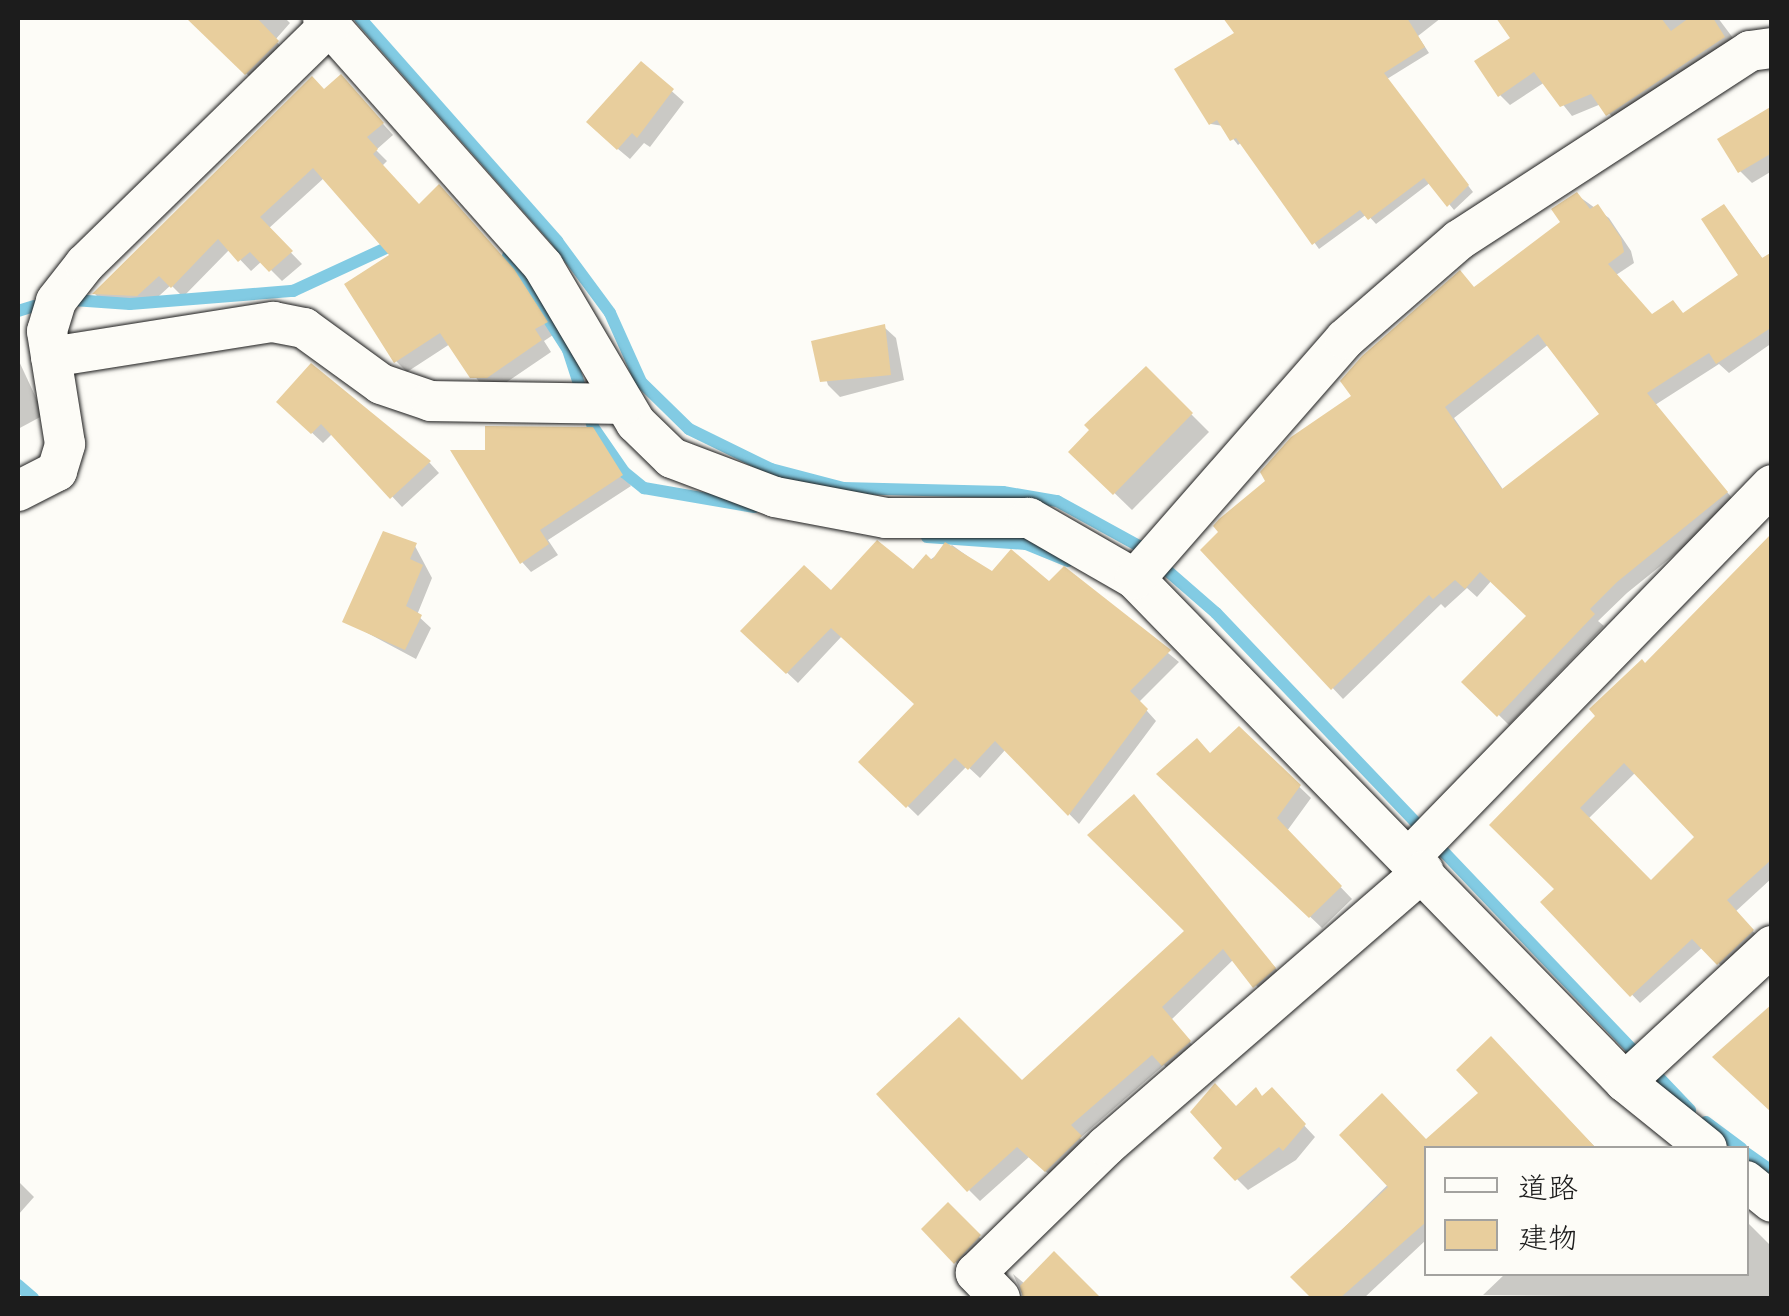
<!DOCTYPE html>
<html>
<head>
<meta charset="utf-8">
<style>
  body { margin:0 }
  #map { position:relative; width:1789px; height:1316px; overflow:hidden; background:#fdfcf7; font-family:Caveat,"Klee One",sans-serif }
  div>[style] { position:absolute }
  .shadow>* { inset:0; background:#0003 }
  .stream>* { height:12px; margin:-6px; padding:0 6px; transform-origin:6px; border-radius:6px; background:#82cbe3 }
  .building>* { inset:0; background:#e8ce9d }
  .roads { filter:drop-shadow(0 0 2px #1c1c1c) drop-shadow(0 0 2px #1c1c1c) }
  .street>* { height:40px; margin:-20px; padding:0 20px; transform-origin:20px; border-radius:20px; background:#fdfcf7 }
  span { translate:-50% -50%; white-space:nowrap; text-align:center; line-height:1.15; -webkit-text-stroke:9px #fdfcf7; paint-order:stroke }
  .frame { position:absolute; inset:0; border:20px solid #1c1c1c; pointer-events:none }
  .legend { position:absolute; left:1424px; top:1146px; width:325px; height:130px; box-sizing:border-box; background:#fdfcf7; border:2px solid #a3a29f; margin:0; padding:12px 18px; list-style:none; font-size:30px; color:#1c1c1c }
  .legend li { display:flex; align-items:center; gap:20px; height:50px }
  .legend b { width:50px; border:2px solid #a3a29f }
</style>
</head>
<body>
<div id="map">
  <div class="shadow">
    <div style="clip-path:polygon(198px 18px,285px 18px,290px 23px,275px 40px,288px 54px,257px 84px,194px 22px)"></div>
    <div style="clip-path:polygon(1245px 18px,1441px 18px,1418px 36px,1429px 53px,1387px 79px,1473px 192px,1454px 210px,1431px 182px,1376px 224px,1367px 214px,1319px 249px,1242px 142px,1238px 145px,1223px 126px,1211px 124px,1178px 70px,1237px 33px,1233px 27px)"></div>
    <div style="clip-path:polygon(1517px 18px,1718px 18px,1736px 42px,1619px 125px,1601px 104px,1572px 116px,1545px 82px,1510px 105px,1500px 95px,1514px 39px,1505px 26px)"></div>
    <div style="clip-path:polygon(641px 64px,684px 102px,650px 147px,644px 143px,630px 159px,600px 134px)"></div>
    <div style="clip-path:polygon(351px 88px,393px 135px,376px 150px,387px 161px,382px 166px,419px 207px,449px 198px,525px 283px,556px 333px,544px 341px,551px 352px,498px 388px,484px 388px,450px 344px,407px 372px,396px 361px,393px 256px,324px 178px,268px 229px,302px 264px,282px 281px,262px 261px,251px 271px,230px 249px,183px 297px,171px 285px,148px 306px,105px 304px,95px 294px,324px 93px)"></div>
    <div style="clip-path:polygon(1772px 109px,1772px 171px,1752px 183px,1740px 171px)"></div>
    <div style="clip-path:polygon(evenodd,1577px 195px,1609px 218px,1631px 251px,1634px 263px,1616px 275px,1653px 317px,1684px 315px,1741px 276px,1724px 207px,1772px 271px,1772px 343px,1729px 373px,1719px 364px,1655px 405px,1737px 504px,1627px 593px,1598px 621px,1604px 626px,1509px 725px,1465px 682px,1529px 616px,1492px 580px,1477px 597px,1467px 588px,1445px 608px,1441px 604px,1343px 699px,1203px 550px,1354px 396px,1563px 222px,1577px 195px,1549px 344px,1603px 414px,1504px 491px,1454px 418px,1549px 344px)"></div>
    <div style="clip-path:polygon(884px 327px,896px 338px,904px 380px,840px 397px,828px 385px,814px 342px)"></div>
    <div style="clip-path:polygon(18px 359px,44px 415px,18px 429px)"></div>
    <div style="clip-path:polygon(1146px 369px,1209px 432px,1132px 510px,1072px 452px)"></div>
    <div style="clip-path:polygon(279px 402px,429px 462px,439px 473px,402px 507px,333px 433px,323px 443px)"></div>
    <div style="clip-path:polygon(592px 430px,631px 486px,548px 540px,558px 555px,531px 572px,522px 562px,487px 452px)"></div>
    <div style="clip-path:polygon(952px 545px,992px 574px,1050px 584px,1065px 569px,1179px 662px,1139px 702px,1156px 721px,1079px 824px,1006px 749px,980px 778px,967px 766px,918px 816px,862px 762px,918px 704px,842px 636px,798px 683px,743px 631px,831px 594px,912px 572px)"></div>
    <div style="clip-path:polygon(415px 546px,432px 578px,417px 615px,431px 628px,416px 659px,345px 621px)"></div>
    <div style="clip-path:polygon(evenodd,1598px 716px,1772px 752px,1772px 878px,1735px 912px,1763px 942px,1728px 973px,1703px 947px,1640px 1003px,1543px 902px,1557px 889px,1598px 716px,1636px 772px,1697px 837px,1651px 884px,1588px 819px,1636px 772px)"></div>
    <div style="clip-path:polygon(1239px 729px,1311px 798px,1287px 831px,1352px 899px,1322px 928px,1160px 774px,1211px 755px)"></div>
    <div style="clip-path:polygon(1144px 808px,1285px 980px,1266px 997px,1234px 959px,1171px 1020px,1200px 1054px,1175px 1076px,1164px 1065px,1080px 1138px,1091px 1149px,1058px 1182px,1029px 1157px,980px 1201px,969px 1190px,1022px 1083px,1188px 931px)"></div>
    <div style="clip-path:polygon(1491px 1039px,1596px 1148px,1426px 1148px,1426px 1240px,1364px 1298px,1314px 1298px,1294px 1277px,1481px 1093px)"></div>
    <div style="clip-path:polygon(1272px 1091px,1315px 1137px,1296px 1160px,1248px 1190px,1216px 1158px,1226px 1148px,1237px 1109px)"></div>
    <div style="clip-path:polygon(18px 1181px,34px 1197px,18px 1215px)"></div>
    <div style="clip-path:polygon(948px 1206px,990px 1248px,967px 1274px,925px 1229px)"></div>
    <div style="clip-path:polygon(1746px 1221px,1772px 1247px,1772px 1298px,1483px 1295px,1505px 1274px,1746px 1274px)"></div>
    <div style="clip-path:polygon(1013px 1274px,1025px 1284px,1096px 1297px,1024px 1298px)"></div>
  </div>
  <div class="stream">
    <div style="left:360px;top:18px;width:298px;rotate:48.5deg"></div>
    <div style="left:557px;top:241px;width:89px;rotate:53.6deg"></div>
    <div style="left:610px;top:313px;width:76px;rotate:65.8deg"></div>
    <div style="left:641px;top:382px;width:67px;rotate:44.4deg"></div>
    <div style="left:689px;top:429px;width:91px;rotate:26deg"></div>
    <div style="left:771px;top:469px;width:74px;rotate:14.8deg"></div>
    <div style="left:843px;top:488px;width:160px;rotate:1.4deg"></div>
    <div style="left:1003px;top:492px;width:55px;rotate:9.5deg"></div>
    <div style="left:1057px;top:501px;width:94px;rotate:28.8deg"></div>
    <div style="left:1139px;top:546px;width:102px;rotate:41deg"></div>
    <div style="left:1216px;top:613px;width:687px;rotate:46.36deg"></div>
    <div style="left:508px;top:256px;width:112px;rotate:57.4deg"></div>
    <div style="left:568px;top:350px;width:81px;rotate:72deg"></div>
    <div style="left:593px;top:427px;width:55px;rotate:55.4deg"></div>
    <div style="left:624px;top:472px;width:26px;rotate:39deg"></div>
    <div style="left:644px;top:488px;width:112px;rotate:9.8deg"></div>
    <div style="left:73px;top:300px;width:57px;rotate:4deg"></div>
    <div style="left:130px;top:304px;width:164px;rotate:-4.6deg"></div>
    <div style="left:293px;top:291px;width:117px;rotate:-24.8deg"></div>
    <div style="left:18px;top:311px;width:17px;rotate:-17deg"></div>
    <div style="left:927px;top:537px;width:99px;rotate:4deg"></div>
    <div style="left:1026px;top:544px;width:45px;rotate:22deg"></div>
    <div style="left:1706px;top:1122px;width:44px;rotate:36.6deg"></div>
    <div style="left:1746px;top:1153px;width:32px;rotate:35deg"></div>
    <div style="left:18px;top:1285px;width:20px;rotate:41deg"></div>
  </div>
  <div class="building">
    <div style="clip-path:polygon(186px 18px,257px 18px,279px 41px,245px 75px)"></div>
    <div style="clip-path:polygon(1223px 18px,1407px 18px,1425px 47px,1384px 73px,1469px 185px,1447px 207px,1424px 178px,1368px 220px,1360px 210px,1312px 245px,1236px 138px,1230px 141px,1217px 120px,1209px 125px,1174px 69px,1234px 33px)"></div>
    <div style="clip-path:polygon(1496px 18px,1661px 18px,1671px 31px,1689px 18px,1713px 18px,1725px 37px,1606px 116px,1591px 94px,1560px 107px,1534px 72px,1498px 97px,1474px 61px,1510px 38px)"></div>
    <div style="clip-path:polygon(641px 61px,674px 89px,637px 138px,632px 133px,617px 150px,586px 122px)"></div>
    <div style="clip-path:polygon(341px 74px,384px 123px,367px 137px,378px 149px,373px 154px,419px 204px,439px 184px,514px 269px,548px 322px,535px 329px,542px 340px,487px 378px,470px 378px,440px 333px,394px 363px,344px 284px,389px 255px,313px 168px,260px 217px,293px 251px,269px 272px,250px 252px,238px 262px,218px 239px,171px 288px,159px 276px,137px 296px,92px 294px,312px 76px,324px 89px)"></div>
    <div style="clip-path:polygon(1772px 106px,1772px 153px,1738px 173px,1717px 139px)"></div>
    <div style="clip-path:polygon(evenodd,1577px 192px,1590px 209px,1598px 204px,1621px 238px,1624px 252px,1608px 264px,1652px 314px,1673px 300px,1683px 313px,1738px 275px,1701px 219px,1724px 204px,1762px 258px,1772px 252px,1772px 327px,1716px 364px,1709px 353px,1647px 393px,1728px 492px,1617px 582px,1590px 609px,1595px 614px,1497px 717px,1461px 682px,1526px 616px,1480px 572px,1465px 589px,1455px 580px,1433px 599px,1429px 595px,1331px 690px,1200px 550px,1218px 532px,1213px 526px,1219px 519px,1265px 481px,1260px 472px,1291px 437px,1351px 396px,1340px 381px,1362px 356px,1460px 270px,1474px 287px,1560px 222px,1551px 209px,1577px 192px,1538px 334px,1599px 414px,1502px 489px,1445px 407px,1538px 334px)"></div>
    <div style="clip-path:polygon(885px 324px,891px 375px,820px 382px,811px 341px)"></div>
    <div style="clip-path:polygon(311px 363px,431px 461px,390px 499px,321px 424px,311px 434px,276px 402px)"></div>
    <div style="clip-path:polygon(1146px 366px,1193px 413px,1113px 495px,1068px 452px,1089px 430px,1084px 425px)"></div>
    <div style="clip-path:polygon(485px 426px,593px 427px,623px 475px,540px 530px,549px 544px,520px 564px,450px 450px,485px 450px)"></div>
    <div style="clip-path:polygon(383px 531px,417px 543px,410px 559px,423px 565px,406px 606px,422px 615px,405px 650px,342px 622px)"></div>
    <div style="clip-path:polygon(evenodd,1772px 533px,1772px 859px,1727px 900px,1754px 930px,1717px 965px,1692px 939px,1630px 997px,1540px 902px,1554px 889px,1489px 825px,1595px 716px,1589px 709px,1642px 659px,1645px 663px,1772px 533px,1624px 763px,1694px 837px,1651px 880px,1580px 808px,1624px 763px)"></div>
    <div style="clip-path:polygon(877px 540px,913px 569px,926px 554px,932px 560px,945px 542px,992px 571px,1011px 549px,1049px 581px,1064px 566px,1171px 650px,1130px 691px,1148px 709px,1068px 816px,995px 741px,968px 770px,955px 758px,906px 808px,858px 762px,914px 704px,831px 628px,786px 674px,740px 631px,804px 565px,831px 590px)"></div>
    <div style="clip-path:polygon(1239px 726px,1301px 785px,1277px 818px,1342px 886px,1309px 918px,1156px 774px,1197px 738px,1210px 753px)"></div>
    <div style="clip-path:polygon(1134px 794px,1276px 968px,1253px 988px,1223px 949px,1162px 1007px,1191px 1041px,1162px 1066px,1152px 1055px,1071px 1125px,1082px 1136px,1045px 1172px,1017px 1147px,967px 1192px,876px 1094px,959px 1017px,1022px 1080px,1184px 931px,1087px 835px)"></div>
    <div style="clip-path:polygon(1772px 1004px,1772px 1113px,1712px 1057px)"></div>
    <div style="clip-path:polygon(1491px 1036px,1596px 1148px,1426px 1148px,1426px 1222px,1340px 1298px,1311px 1298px,1290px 1277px,1388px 1187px,1339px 1135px,1382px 1093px,1426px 1139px,1478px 1093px,1456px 1070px)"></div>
    <div style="clip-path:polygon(1215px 1083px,1236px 1106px,1256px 1087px,1262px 1096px,1272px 1087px,1306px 1124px,1283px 1151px,1279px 1147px,1235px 1181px,1213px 1158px,1222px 1148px,1190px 1112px)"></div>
    <div style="clip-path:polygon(948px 1202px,981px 1235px,954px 1264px,921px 1229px)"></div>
    <div style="clip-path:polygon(1054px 1251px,1101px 1298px,1023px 1298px,1020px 1286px)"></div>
  </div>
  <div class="roads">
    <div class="street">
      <div style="left:323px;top:18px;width:332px;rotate:48.4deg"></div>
      <div style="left:543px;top:266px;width:182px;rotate:59.4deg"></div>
      <div style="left:636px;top:423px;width:50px;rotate:44.2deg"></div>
      <div style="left:672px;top:458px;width:110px;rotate:20.7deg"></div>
      <div style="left:775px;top:497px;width:113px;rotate:10.7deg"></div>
      <div style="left:886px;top:518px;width:143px"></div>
      <div style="left:1029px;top:518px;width:122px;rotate:29.9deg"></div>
      <div style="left:1135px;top:579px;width:702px;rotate:45.75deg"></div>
      <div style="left:1625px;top:1082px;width:105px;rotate:38.8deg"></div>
      <div style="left:51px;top:357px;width:225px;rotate:-9deg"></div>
      <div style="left:273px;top:322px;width:32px;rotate:11deg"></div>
      <div style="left:304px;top:328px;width:95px;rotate:36deg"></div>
      <div style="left:381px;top:384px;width:53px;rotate:18.8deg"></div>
      <div style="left:431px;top:401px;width:193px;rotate:0.9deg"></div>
      <div style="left:18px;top:491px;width:44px;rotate:-27.1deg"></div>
      <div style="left:57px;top:471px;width:28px;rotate:-73deg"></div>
      <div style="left:65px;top:444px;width:114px;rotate:-99.1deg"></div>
      <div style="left:47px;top:331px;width:31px;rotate:-73deg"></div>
      <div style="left:56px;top:301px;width:47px;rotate:-51.9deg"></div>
      <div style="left:85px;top:264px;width:342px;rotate:-44.3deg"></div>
      <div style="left:1135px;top:579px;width:319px;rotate:-48.8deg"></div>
      <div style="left:1345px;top:339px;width:151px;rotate:-41deg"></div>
      <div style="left:1459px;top:240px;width:347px;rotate:-33deg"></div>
      <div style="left:1750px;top:51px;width:22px;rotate:-8deg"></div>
      <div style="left:1410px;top:857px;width:519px;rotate:-45.78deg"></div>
      <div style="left:1625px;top:1082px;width:200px;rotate:-42.8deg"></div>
      <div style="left:1746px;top:1181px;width:33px;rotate:39deg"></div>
      <div style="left:1000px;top:1298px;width:35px;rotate:-134deg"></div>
      <div style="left:976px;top:1273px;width:182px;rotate:-44.3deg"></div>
      <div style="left:1106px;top:1146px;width:420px;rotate:-40.9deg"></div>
    </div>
  </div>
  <div class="frame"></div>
  <ul class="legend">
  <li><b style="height:12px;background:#fdfcf7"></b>道路</li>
  <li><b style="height:28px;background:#e8ce9d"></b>建物</li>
  </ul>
</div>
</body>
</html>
